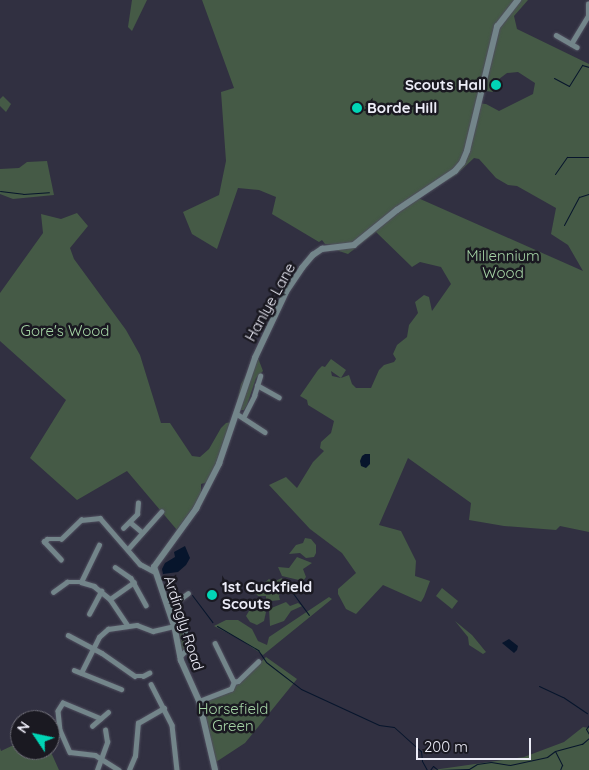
<!DOCTYPE html>
<html>
<head>
<meta charset="utf-8">
<style>
  body { margin:0 }
  #map { position:relative; width:589px; height:770px; overflow:hidden; background:#313041; font-family:Quicksand,sans-serif }
  div>[style] { position:absolute }
  .green>* { inset:0; background:#455a46 }
  .water>* { inset:0; background:#07152c }
  .stream>* { height:1px; margin:-0.5px; padding:0 0.5px; transform-origin:0.5px; border-radius:0.5px; background:#07152c }
  .roads { filter:drop-shadow(0 0 1px #4f4e5e) drop-shadow(0 0 1px #4f4e5e) }
  .minor>* { height:4.5px; margin:-2.25px; padding:0 2.25px; transform-origin:2.25px; border-radius:2.25px; background:#73858a }
  .tertiary>* { height:5.5px; margin:-2.75px; padding:0 2.75px; transform-origin:2.75px; border-radius:2.75px; background:#73858a }
  .dots>* { width:14px; height:14px; translate:-50% -50%; box-sizing:border-box; border:2px solid #1a1921; border-radius:50% }
  span { translate:-50% -50%; white-space:nowrap; text-align:center; line-height:1.15; -webkit-text-stroke:5px #1a1921; paint-order:stroke }
  .poi-label { font-size:15px; color:#ececf7; font-weight:700 }
  .right { translate:-100% -50%; text-align:right }
  .left { translate:0 -50%; text-align:left }
  .park-label { font-size:15px; color:#a5d3a5 }
  .street-label { font-size:15px; color:#ececf7 }
  .north { position:absolute; left:10px; top:710px; width:50px; height:50px; box-sizing:border-box; background:#1a1921; border:1px solid #6e6d77; border-radius:50%; rotate:304deg; font-size:14px; font-weight:700; line-height:20px; text-align:center; color:#ececf7 }
  .north::after { content:''; display:block; margin:auto; width:18px; height:22px; background:#01d5b6; clip-path:polygon(50% 0,100% 100%,50% 72%,0 100%) }
  .scale { position:absolute; left:416px; top:738px; width:115px; height:22px; box-sizing:border-box; border:2px solid #ececf7; border-top:0; padding-left:6px; font-size:15px; line-height:18px; white-space:nowrap; color:#ececf7; -webkit-text-stroke:4px #1a1921; paint-order:stroke }
</style>
</head>
<body>
<div id="map">
  <div class="green">
    <div style="clip-path:polygon(132px 0,147px 0,132px 31px,128px 27px)"></div>
    <div style="clip-path:polygon(evenodd,202px 0,528px 0,514px 16px,517px 29px,589px 64px,589px 532px,560px 526px,556px 530px,504px 526px,469px 520px,471px 503px,408px 458px,379px 525px,401px 531px,416px 561px,415px 576px,430px 581px,424px 597px,421px 602px,383px 585px,356px 614px,346px 609px,338px 594px,338px 589px,356px 573px,342px 553px,310px 529px,269px 485px,286px 477px,297px 488px,313px 462px,324px 451px,320px 448px,321px 442px,331px 433px,334px 421px,308px 405px,307px 400px,300px 396px,318px 370px,322px 366px,325px 367px,331px 359px,346px 370px,341px 378px,331px 371px,332px 376px,341px 378px,349px 375px,352px 384px,356px 388px,371px 388px,379px 370px,384px 365px,394px 362px,396px 359px,393px 354px,397px 345px,407px 337px,409px 325px,418px 313px,415px 302px,424px 295px,429px 297px,432px 311px,451px 284px,441px 267px,420px 262px,412px 267px,376px 232px,348px 254px,336px 250px,332px 245px,325px 244px,322px 240px,319px 242px,272px 214px,276px 197px,259px 190px,238px 188px,217px 249px,192px 234px,183px 212px,219px 195px,226px 161px,221px 92px,234px 88px,202px 0,518px 72px,535px 83px,533px 94px,499px 111px,486px 104px,476px 103px,479px 90px,493px 92px,491px 88px,493px 78px,499px 79px,507px 73px,518px 72px,202px 0,474px 158px,479px 159px,496px 178px,508px 185px,517px 186px,556px 208px,551px 234px,568px 245px,583px 271px,418px 198px,456px 175px,474px 158px)"></div>
    <div style="clip-path:polygon(3px 96px,11px 104px,6px 112px,0 106px,0 99px)"></div>
    <div style="clip-path:polygon(47px 161px,54px 195px,13px 199px,0 194px,0 169px,19px 168px,27px 162px)"></div>
    <div style="clip-path:polygon(77px 213px,88px 226px,70px 248px,74px 259px,126px 330px,140px 355px,161px 423px,170px 423px,192px 456px,200px 457px,209px 449px,221px 428px,226px 423px,232px 422px,223px 451px,208px 482px,201px 484px,201px 496px,177px 530px,127px 471px,77px 500px,30px 458px,66px 400px,0 341px,0 293px,43px 233px,41px 214px,61px 219px)"></div>
    <div style="clip-path:polygon(256px 358px,258px 358px,263px 371px,256px 378px,247px 405px,244px 410px,240px 410px,236px 406px,241px 384px)"></div>
    <div style="clip-path:polygon(305px 538px,311px 539px,316px 545px,316px 553px,314px 557px,306px 558px,300px 553px,289px 554px,296px 545px,303px 543px)"></div>
    <div style="clip-path:polygon(297px 557px,312px 563px,303px 569px,306px 577px,303px 581px,282px 576px,278px 567px,289px 568px)"></div>
    <div style="clip-path:polygon(282px 578px,284px 585px,279px 596px,280px 600px,253px 603px,266px 599px,266px 596px,258px 596px,254px 591px,269px 579px,273px 582px)"></div>
    <div style="clip-path:polygon(442px 588px,458px 601px,452px 609px,436px 596px)"></div>
    <div style="clip-path:polygon(329px 597px,332px 599px,263px 655px,241px 640px,214px 626px,226px 620px,238px 620px,252px 629px,258px 641px,267px 645px,269px 637px)"></div>
    <div style="clip-path:polygon(286px 602px,290px 606px,298px 603px,302px 606px,291px 611px,284px 621px,270px 626px,269px 609px)"></div>
    <div style="clip-path:polygon(172px 609px,182px 623px,186px 638px,186px 649px,183px 651px,181px 650px,180px 635px,171px 611px)"></div>
    <div style="clip-path:polygon(262px 610px,266px 612px,264px 621px,257px 625px,250px 622px,246px 616px,249px 611px)"></div>
    <div style="clip-path:polygon(455px 621px,472px 635px,486px 652px,483px 654px,469px 645px,468px 637px)"></div>
    <div style="clip-path:polygon(266px 657px,297px 679px,245px 743px,216px 762px,203px 702px,230px 691px)"></div>
    <div style="clip-path:polygon(583px 727px,589px 728px,589px 770px,433px 770px,524px 757px,564px 742px)"></div>
    <div style="clip-path:polygon(20px 742px,20px 750px,50px 750px,59px 770px,0 770px,0 748px,1px 751px)"></div>
  </div>
  <div class="water">
    <div style="clip-path:polygon(365px 454px,370px 454px,370px 464px,366px 468px,361px 466px,360px 461px,362px 456px)"></div>
    <div style="clip-path:polygon(185px 546px,190px 558px,186px 565px,178px 572px,163px 574px,162px 569px,165px 563px,175px 557px,174px 552px)"></div>
    <div style="clip-path:polygon(509px 639px,518px 646px,517px 650px,514px 653px,502px 643px)"></div>
  </div>
  <div class="stream">
    <div style="left:554px;top:78px;width:17px;rotate:28deg"></div>
    <div style="left:569px;top:86px;width:25px;rotate:-58deg"></div>
    <div style="left:582px;top:65px;width:7px;rotate:16deg"></div>
    <div style="left:555px;top:174px;width:21px;rotate:-55deg"></div>
    <div style="left:567px;top:157px;width:22px"></div>
    <div style="left:0;top:191px;width:23px;rotate:7deg"></div>
    <div style="left:23px;top:194px;width:26px;rotate:-4deg"></div>
    <div style="left:564px;top:225px;width:32px;rotate:-62deg"></div>
    <div style="left:579px;top:197px;width:10px;rotate:-17deg"></div>
    <div style="left:284px;top:581px;width:42px;rotate:53.7deg"></div>
    <div style="left:192px;top:595px;width:34px;rotate:53deg"></div>
    <div style="left:217px;top:626px;width:48px;rotate:30.3deg"></div>
    <div style="left:258px;top:650px;width:14px;rotate:56deg"></div>
    <div style="left:266px;top:662px;width:44px;rotate:37.6deg"></div>
    <div style="left:301px;top:689px;width:86px;rotate:24.8deg"></div>
    <div style="left:379px;top:725px;width:15px;rotate:8deg"></div>
    <div style="left:394px;top:727px;width:36px;rotate:42deg"></div>
    <div style="left:421px;top:751px;width:10px;rotate:84deg"></div>
    <div style="left:422px;top:761px;width:10px;rotate:61deg"></div>
    <div style="left:539px;top:686px;width:26px;rotate:25deg"></div>
    <div style="left:563px;top:697px;width:29px;rotate:34deg"></div>
    <div style="left:589px;top:725px;width:5px;rotate:127deg"></div>
    <div style="left:586px;top:729px;width:6px;rotate:59deg"></div>
    <div style="left:555px;top:751px;width:16px;rotate:63deg"></div>
    <div style="left:562px;top:765px;width:5px;rotate:112deg"></div>
    <div style="left:430px;top:770px;width:5px;rotate:-53deg"></div>
    <div style="left:433px;top:766px;width:6px;rotate:39deg"></div>
    <div style="left:438px;top:770px;width:31px;rotate:-2deg"></div>
    <div style="left:469px;top:769px;width:9px;rotate:-32deg"></div>
    <div style="left:477px;top:764px;width:14px;rotate:-8deg"></div>
    <div style="left:491px;top:762px;width:19px;rotate:9deg"></div>
    <div style="left:510px;top:765px;width:38px;rotate:-12deg"></div>
    <div style="left:547px;top:757px;width:10px;rotate:-37deg"></div>
    <div style="left:555px;top:751px;width:28px;rotate:-15deg"></div>
    <div style="left:582px;top:744px;width:9px;rotate:-41deg"></div>
  </div>
  <div class="roads">
    <div class="minor">
      <div style="left:556px;top:35px;width:24px;rotate:30deg"></div>
      <div style="left:571px;top:44px;width:33px;rotate:-59deg"></div>
      <div style="left:588px;top:16px;width:12px;rotate:-90deg"></div>
      <div style="left:257px;top:385px;width:25px;rotate:29deg"></div>
      <div style="left:237px;top:414px;width:33px;rotate:33deg"></div>
      <div style="left:243px;top:418px;width:25px;rotate:-63deg"></div>
      <div style="left:254px;top:396px;width:21px;rotate:-73deg"></div>
      <div style="left:130px;top:522px;width:16px;rotate:40deg"></div>
      <div style="left:123px;top:528px;width:20px;rotate:-45deg"></div>
      <div style="left:137px;top:514px;width:11px;rotate:-85deg"></div>
      <div style="left:128px;top:549px;width:50px;rotate:-48.3deg"></div>
      <div style="left:61px;top:560px;width:25px;rotate:-133deg"></div>
      <div style="left:44px;top:542px;width:4px;rotate:-45deg"></div>
      <div style="left:47px;top:539px;width:14px"></div>
      <div style="left:61px;top:539px;width:28px;rotate:-44deg"></div>
      <div style="left:81px;top:520px;width:19px;rotate:-6deg"></div>
      <div style="left:100px;top:518px;width:61px;rotate:49deg"></div>
      <div style="left:140px;top:564px;width:15px;rotate:28deg"></div>
      <div style="left:115px;top:567px;width:19px;rotate:35deg"></div>
      <div style="left:131px;top:578px;width:31px;rotate:61deg"></div>
      <div style="left:81px;top:582px;width:41px;rotate:-64.1deg"></div>
      <div style="left:53px;top:592px;width:17px;rotate:-36deg"></div>
      <div style="left:67px;top:582px;width:14px"></div>
      <div style="left:81px;top:582px;width:14px;rotate:17deg"></div>
      <div style="left:94px;top:586px;width:21px;rotate:39deg"></div>
      <div style="left:110px;top:599px;width:32px;rotate:56deg"></div>
      <div style="left:110px;top:599px;width:29px;rotate:-35deg"></div>
      <div style="left:171px;top:605px;width:18px;rotate:52deg"></div>
      <div style="left:182px;top:619px;width:23px;rotate:75deg"></div>
      <div style="left:188px;top:641px;width:8px;rotate:90deg"></div>
      <div style="left:188px;top:649px;width:11px;rotate:135deg"></div>
      <div style="left:171px;top:606px;width:21px;rotate:-37deg"></div>
      <div style="left:89px;top:614px;width:26px;rotate:-62deg"></div>
      <div style="left:68px;top:635px;width:38px;rotate:28deg"></div>
      <div style="left:102px;top:653px;width:40px;rotate:34.9deg"></div>
      <div style="left:135px;top:676px;width:8px"></div>
      <div style="left:143px;top:676px;width:7px;rotate:-27deg"></div>
      <div style="left:215px;top:643px;width:43px;rotate:64deg"></div>
      <div style="left:74px;top:670px;width:51px;rotate:22deg"></div>
      <div style="left:81px;top:673px;width:40px;rotate:-63.4deg"></div>
      <div style="left:99px;top:637px;width:12px;rotate:-42deg"></div>
      <div style="left:108px;top:629px;width:29px;rotate:-8deg"></div>
      <div style="left:137px;top:625px;width:17px;rotate:21deg"></div>
      <div style="left:153px;top:631px;width:22px;rotate:-13deg"></div>
      <div style="left:151px;top:684px;width:46px;rotate:62.9deg"></div>
      <div style="left:172px;top:725px;width:45px;rotate:83.7deg"></div>
      <div style="left:199px;top:701px;width:34px;rotate:-21deg"></div>
      <div style="left:231px;top:689px;width:8px;rotate:-67deg"></div>
      <div style="left:234px;top:682px;width:4px;rotate:-14deg"></div>
      <div style="left:238px;top:681px;width:28px;rotate:-44deg"></div>
      <div style="left:101px;top:719px;width:41px;rotate:-157.2deg"></div>
      <div style="left:63px;top:703px;width:9px;rotate:122deg"></div>
      <div style="left:58px;top:711px;width:19px;rotate:84deg"></div>
      <div style="left:60px;top:730px;width:24px;rotate:66deg"></div>
      <div style="left:70px;top:752px;width:25px;rotate:7deg"></div>
      <div style="left:95px;top:755px;width:28px;rotate:32deg"></div>
      <div style="left:92px;top:726px;width:21px;rotate:-41deg"></div>
      <div style="left:97px;top:770px;width:30px;rotate:-70deg"></div>
      <div style="left:107px;top:742px;width:12px;rotate:-99deg"></div>
      <div style="left:129px;top:770px;width:15px;rotate:-67deg"></div>
      <div style="left:135px;top:756px;width:33px;rotate:-85deg"></div>
      <div style="left:138px;top:723px;width:30px;rotate:-30deg"></div>
    </div>
    <div class="tertiary">
      <div style="left:215px;top:770px;width:71px;rotate:-103.1deg"></div>
      <div style="left:199px;top:701px;width:44px;rotate:-114.2deg"></div>
      <div style="left:181px;top:661px;width:36px;rotate:-101deg"></div>
      <div style="left:174px;top:626px;width:62px;rotate:-108.7deg"></div>
      <div style="left:154px;top:567px;width:72px;rotate:-54.1deg"></div>
      <div style="left:196px;top:509px;width:51px;rotate:-62.9deg"></div>
      <div style="left:219px;top:464px;width:112px;rotate:-71.2deg"></div>
      <div style="left:255px;top:358px;width:73px;rotate:-64.8deg"></div>
      <div style="left:286px;top:292px;width:29px;rotate:-56deg"></div>
      <div style="left:302px;top:268px;width:17px;rotate:-50deg"></div>
      <div style="left:313px;top:255px;width:11px;rotate:-34deg"></div>
      <div style="left:322px;top:249px;width:32px;rotate:-7deg"></div>
      <div style="left:354px;top:245px;width:55px;rotate:-39.1deg"></div>
      <div style="left:397px;top:210px;width:70px;rotate:-33.9deg"></div>
      <div style="left:455px;top:171px;width:11px;rotate:-49deg"></div>
      <div style="left:462px;top:163px;width:13px;rotate:-67deg"></div>
      <div style="left:467px;top:151px;width:128px;rotate:-76.4deg"></div>
      <div style="left:497px;top:27px;width:34px;rotate:-52deg"></div>
    </div>
  </div>
  <div class="dots">
    <div style="left:496px;top:85px;background:#01d5b6"></div>
    <div style="left:357px;top:108px;background:#01d5b6"></div>
    <div style="left:212px;top:595px;background:#01d5b6"></div>
  </div>
  <div class="poi-label">
    <span class="right" style="left:486px;top:85px">Scouts Hall</span>
    <span class="left" style="left:367px;top:108px">Borde Hill</span>
    <span class="left" style="left:222px;top:595px">1st Cuckfield<br>Scouts</span>
  </div>
  <div class="park-label">
    <span style="left:503px;top:264px">Millennium<br>Wood</span>
    <span style="left:65px;top:331px">Gore's Wood</span>
    <span style="left:233px;top:717px">Horsefield<br>Green</span>
  </div>
  <div class="street-label">
    <span style="left:270px;top:302px;rotate:-61deg">Hanlye Lane</span>
    <span style="left:184px;top:623px;rotate:72deg">Ardingly Road</span>
  </div>
  <div class="north">N</div>
  <div class="scale">200 m</div>
</div>
</body>
</html>
